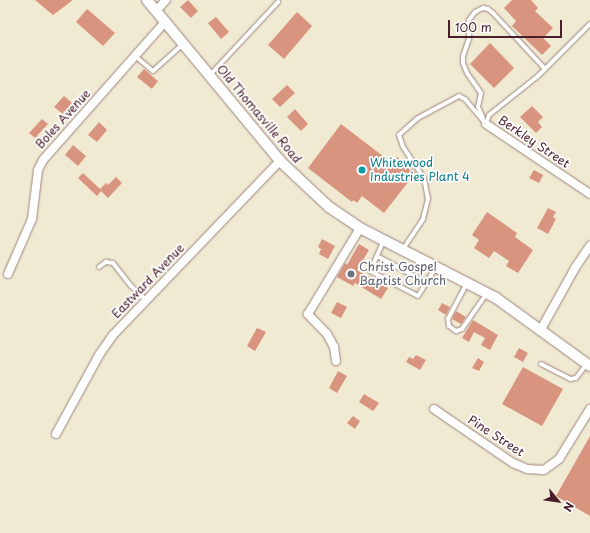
<!DOCTYPE html>
<html>
<head>
<meta charset="utf-8">
<style>
  body { margin:0 }
  #map { position:relative; width:590px; height:533px; overflow:hidden; background:#f1ead3; font-family:"Playpen Sans",sans-serif }
  div>[style] { position:absolute }
  .building>* { inset:0; background:#d9947f }
  .roads { filter:drop-shadow(0 0 1px #9e847f) drop-shadow(0 0 1px #9e847f) }
  .service>* { height:4px; margin:-2px; padding:0 2px; transform-origin:2px; border-radius:2px; background:#fff }
  .minor>* { height:8px; margin:-4px; padding:0 4px; transform-origin:4px; border-radius:4px; background:#fff }
  .tertiary>* { height:10px; margin:-5px; padding:0 5px; transform-origin:5px; border-radius:5px; background:#fff }
  .dots>* { width:11px; height:11px; translate:-50% -50%; box-sizing:border-box; border:2px solid #fff; border-radius:50% }
  span { translate:-50% -50%; white-space:nowrap; text-align:center; line-height:1.15; -webkit-text-stroke:3.5px #fff; paint-order:stroke }
  .street-label { font-size:12px; color:#4a1f2b }
  .culture-label { font-size:12px; color:#0d838f }
  .left { translate:0 -50%; text-align:left }
  .worship-label { font-size:12px; color:#5b616d }
  .north { position:absolute; left:538px; top:481px; width:40px; height:40px; -webkit-text-stroke:3px #fff; paint-order:stroke; rotate:119deg; font-size:11px; font-weight:700; line-height:16px; text-align:center; color:#4a1f2b }
  .north::after { content:''; display:block; margin:auto; width:14px; height:18px; background:#4a1f2b; clip-path:polygon(50% 0,100% 100%,50% 72%,0 100%) }
  .scale { position:absolute; left:448px; top:20px; width:114px; height:18px; box-sizing:border-box; border:2px solid #4a1f2b; border-top:0; padding-left:5px; font-size:12px; line-height:14px; white-space:nowrap; color:#4a1f2b; -webkit-text-stroke:3px #fff; paint-order:stroke }
</style>
</head>
<body>
<div id="map">
  <div class="building">
    <div style="clip-path:polygon(35px 0,73px 0,53px 15px)"></div>
    <div style="clip-path:polygon(188px 0,198px 11px,191px 18px,180px 7px)"></div>
    <div style="clip-path:polygon(512px 0,531px 0,538px 8px,535px 11px,553px 28px,543px 38px,551px 46px,542px 55px,512px 26px,516px 21px,504px 8px)"></div>
    <div style="clip-path:polygon(87px 9px,115px 33px,103px 46px,76px 22px)"></div>
    <div style="clip-path:polygon(297px 12px,312px 26px,284px 59px,268px 45px)"></div>
    <div style="clip-path:polygon(216px 17px,229px 32px,221px 39px,208px 23px)"></div>
    <div style="clip-path:polygon(490px 43px,514px 68px,494px 88px,470px 64px)"></div>
    <div style="clip-path:polygon(144px 69px,158px 81px,152px 89px,137px 77px)"></div>
    <div style="clip-path:polygon(287px 85px,295px 93px,280px 107px,272px 99px)"></div>
    <div style="clip-path:polygon(64px 96px,72px 103px,63px 114px,54px 107px)"></div>
    <div style="clip-path:polygon(532px 106px,543px 117px,538px 122px,542px 127px,536px 133px,520px 117px)"></div>
    <div style="clip-path:polygon(295px 109px,308px 124px,301px 131px,287px 117px)"></div>
    <div style="clip-path:polygon(42px 119px,48px 124px,35px 138px,29px 133px)"></div>
    <div style="clip-path:polygon(99px 122px,107px 130px,97px 142px,88px 135px)"></div>
    <div style="clip-path:polygon(341px 124px,392px 163px,397px 157px,416px 172px,384px 213px,362px 196px,357px 203px,353px 200px,352px 202px,308px 168px)"></div>
    <div style="clip-path:polygon(73px 145px,86px 156px,78px 166px,65px 155px)"></div>
    <div style="clip-path:polygon(534px 170px,543px 175px,539px 183px,529px 178px)"></div>
    <div style="clip-path:polygon(83px 173px,100px 189px,106px 183px,108px 185px,116px 177px,122px 183px,108px 198px,101px 191px,97px 196px,78px 178px)"></div>
    <div style="clip-path:polygon(548px 208px,556px 212px,553px 217px,556px 219px,548px 234px,537px 228px)"></div>
    <div style="clip-path:polygon(487px 212px,517px 233px,515px 237px,533px 250px,518px 273px,506px 266px,509px 261px,494px 251px,489px 258px,474px 248px,479px 240px,472px 235px)"></div>
    <div style="clip-path:polygon(322px 239px,335px 246px,328px 259px,319px 254px,321px 249px,318px 247px)"></div>
    <div style="clip-path:polygon(359px 244px,369px 250px,357px 270px,388px 288px,381px 299px,355px 283px,353px 286px,337px 277px,345px 263px,347px 265px)"></div>
    <div style="clip-path:polygon(337px 302px,347px 307px,341px 318px,331px 313px)"></div>
    <div style="clip-path:polygon(442px 303px,450px 307px,446px 315px,438px 310px)"></div>
    <div style="clip-path:polygon(456px 311px,466px 317px,461px 324px,452px 319px)"></div>
    <div style="clip-path:polygon(473px 320px,498px 335px,490px 350px,481px 345px,485px 338px,474px 332px,469px 342px,462px 338px)"></div>
    <div style="clip-path:polygon(257px 328px,266px 332px,255px 351px,247px 346px)"></div>
    <div style="clip-path:polygon(519px 348px,528px 353px,523px 362px,514px 357px)"></div>
    <div style="clip-path:polygon(416px 355px,426px 360px,420px 370px,406px 362px,409px 357px,413px 359px)"></div>
    <div style="clip-path:polygon(478px 358px,484px 362px,479px 371px,472px 368px)"></div>
    <div style="clip-path:polygon(523px 367px,563px 389px,542px 426px,502px 404px)"></div>
    <div style="clip-path:polygon(338px 371px,347px 376px,337px 393px,329px 388px)"></div>
    <div style="clip-path:polygon(364px 394px,379px 403px,373px 411px,359px 402px)"></div>
    <div style="clip-path:polygon(353px 416px,360px 421px,355px 429px,347px 423px)"></div>
    <div style="clip-path:polygon(590px 436px,590px 516px,556px 496px)"></div>
  </div>
  <div class="roads">
    <div class="service">
      <div style="left:135px;top:56px;width:23px;rotate:40deg"></div>
      <div style="left:153px;top:71px;width:40px;rotate:-42deg"></div>
      <div style="left:210px;top:75px;width:100px;rotate:-47deg"></div>
      <div style="left:483px;top:118px;width:12px;rotate:-114deg"></div>
      <div style="left:478px;top:107px;width:14px;rotate:-78deg"></div>
      <div style="left:481px;top:93px;width:24px;rotate:-125deg"></div>
      <div style="left:467px;top:73px;width:11px;rotate:-112deg"></div>
      <div style="left:463px;top:63px;width:7px;rotate:-90deg"></div>
      <div style="left:463px;top:56px;width:18px;rotate:-71deg"></div>
      <div style="left:469px;top:39px;width:19px;rotate:-90deg"></div>
      <div style="left:469px;top:20px;width:10px;rotate:-53deg"></div>
      <div style="left:475px;top:12px;width:9px;rotate:-27deg"></div>
      <div style="left:483px;top:8px;width:5px;rotate:11deg"></div>
      <div style="left:488px;top:9px;width:6px;rotate:39deg"></div>
      <div style="left:493px;top:13px;width:76px;rotate:47.1deg"></div>
      <div style="left:486px;top:124px;width:9px;rotate:-72deg"></div>
      <div style="left:489px;top:115px;width:63px;rotate:-38.5deg"></div>
      <div style="left:538px;top:76px;width:74px;rotate:-45deg"></div>
      <div style="left:384px;top:240px;width:34px;rotate:114deg"></div>
      <div style="left:370px;top:271px;width:54px;rotate:27.5deg"></div>
      <div style="left:418px;top:296px;width:34px;rotate:-58deg"></div>
      <div style="left:403px;top:249px;width:36px;rotate:-56deg"></div>
      <div style="left:423px;top:219px;width:21px;rotate:-76deg"></div>
      <div style="left:428px;top:199px;width:21px;rotate:-101deg"></div>
      <div style="left:424px;top:178px;width:37px;rotate:-124deg"></div>
      <div style="left:403px;top:147px;width:13px;rotate:-108deg"></div>
      <div style="left:399px;top:135px;width:25px;rotate:-42deg"></div>
      <div style="left:418px;top:118px;width:47px;rotate:-28.2deg"></div>
      <div style="left:459px;top:96px;width:7px;rotate:27deg"></div>
      <div style="left:465px;top:99px;width:33px;rotate:50deg"></div>
      <div style="left:377px;top:256px;width:57px;rotate:28.4deg"></div>
      <div style="left:99px;top:267px;width:9px;rotate:-36deg"></div>
      <div style="left:106px;top:262px;width:7px;rotate:8deg"></div>
      <div style="left:113px;top:263px;width:29px;rotate:52deg"></div>
      <div style="left:131px;top:286px;width:21px;rotate:43deg"></div>
      <div style="left:467px;top:283px;width:41px;rotate:117.8deg"></div>
      <div style="left:448px;top:319px;width:7px;rotate:82deg"></div>
      <div style="left:449px;top:326px;width:9px;rotate:36deg"></div>
      <div style="left:456px;top:331px;width:6px;rotate:-18deg"></div>
      <div style="left:462px;top:329px;width:44px;rotate:-55.2deg"></div>
      <div style="left:541px;top:364px;width:33px;rotate:27deg"></div>
      <div style="left:570px;top:379px;width:6px;rotate:-9deg"></div>
      <div style="left:576px;top:378px;width:18px;rotate:-52deg"></div>
    </div>
    <div class="minor">
      <div style="left:156px;top:11px;width:15px;rotate:-48deg"></div>
      <div style="left:486px;top:124px;width:125px;rotate:33.9deg"></div>
      <div style="left:8px;top:274px;width:60px;rotate:-66.4deg"></div>
      <div style="left:32px;top:219px;width:49px;rotate:-83deg"></div>
      <div style="left:38px;top:170px;width:11px;rotate:-63deg"></div>
      <div style="left:43px;top:160px;width:184px;rotate:-48.5deg"></div>
      <div style="left:540px;top:331px;width:72px;rotate:-60.9deg"></div>
      <div style="left:575px;top:268px;width:27px;rotate:-56deg"></div>
      <div style="left:336px;top:361px;width:14px;rotate:-98deg"></div>
      <div style="left:334px;top:347px;width:15px;rotate:-118deg"></div>
      <div style="left:327px;top:334px;width:28px;rotate:-134deg"></div>
      <div style="left:308px;top:314px;width:100px;rotate:-58.8deg"></div>
      <div style="left:434px;top:409px;width:96px;rotate:34.4deg"></div>
      <div style="left:513px;top:463px;width:15px;rotate:23deg"></div>
      <div style="left:527px;top:469px;width:17px;rotate:3deg"></div>
      <div style="left:544px;top:470px;width:19px;rotate:-36deg"></div>
      <div style="left:559px;top:459px;width:59px;rotate:-58.2deg"></div>
      <div style="left:56px;top:434px;width:90px;rotate:-61.4deg"></div>
      <div style="left:99px;top:355px;width:24px;rotate:-55deg"></div>
      <div style="left:113px;top:335px;width:241px;rotate:-46.2deg"></div>
    </div>
    <div class="tertiary">
      <div style="left:147px;top:0;width:209px;rotate:50.4deg"></div>
      <div style="left:280px;top:161px;width:67px;rotate:43.2deg"></div>
      <div style="left:329px;top:207px;width:37px;rotate:34deg"></div>
      <div style="left:360px;top:228px;width:153px;rotate:27.2deg"></div>
      <div style="left:496px;top:298px;width:116px;rotate:35.9deg"></div>
    </div>
  </div>
  <div class="dots">
    <div style="left:362px;top:170px;background:#0f9aa8"></div>
    <div style="left:351px;top:274px;background:#6b7280"></div>
  </div>
  <div class="street-label">
    <span style="left:259px;top:114px;rotate:50deg">Old Thomasville Road</span>
    <span style="left:63px;top:119px;rotate:-48deg">Boles Avenue</span>
    <span style="left:534px;top:142px;rotate:34deg">Berkley Street</span>
    <span style="left:148px;top:281px;rotate:-46deg">Eastward Avenue</span>
    <span style="left:496px;top:436px;rotate:33deg">Pine Street</span>
  </div>
  <div class="culture-label">
    <span class="left" style="left:370px;top:170px">Whitewood<br>Industries Plant 4</span>
  </div>
  <div class="worship-label">
    <span class="left" style="left:359px;top:274px">Christ Gospel<br>Baptist Church</span>
  </div>
  <div class="north">N</div>
  <div class="scale">100 m</div>
</div>
</body>
</html>
